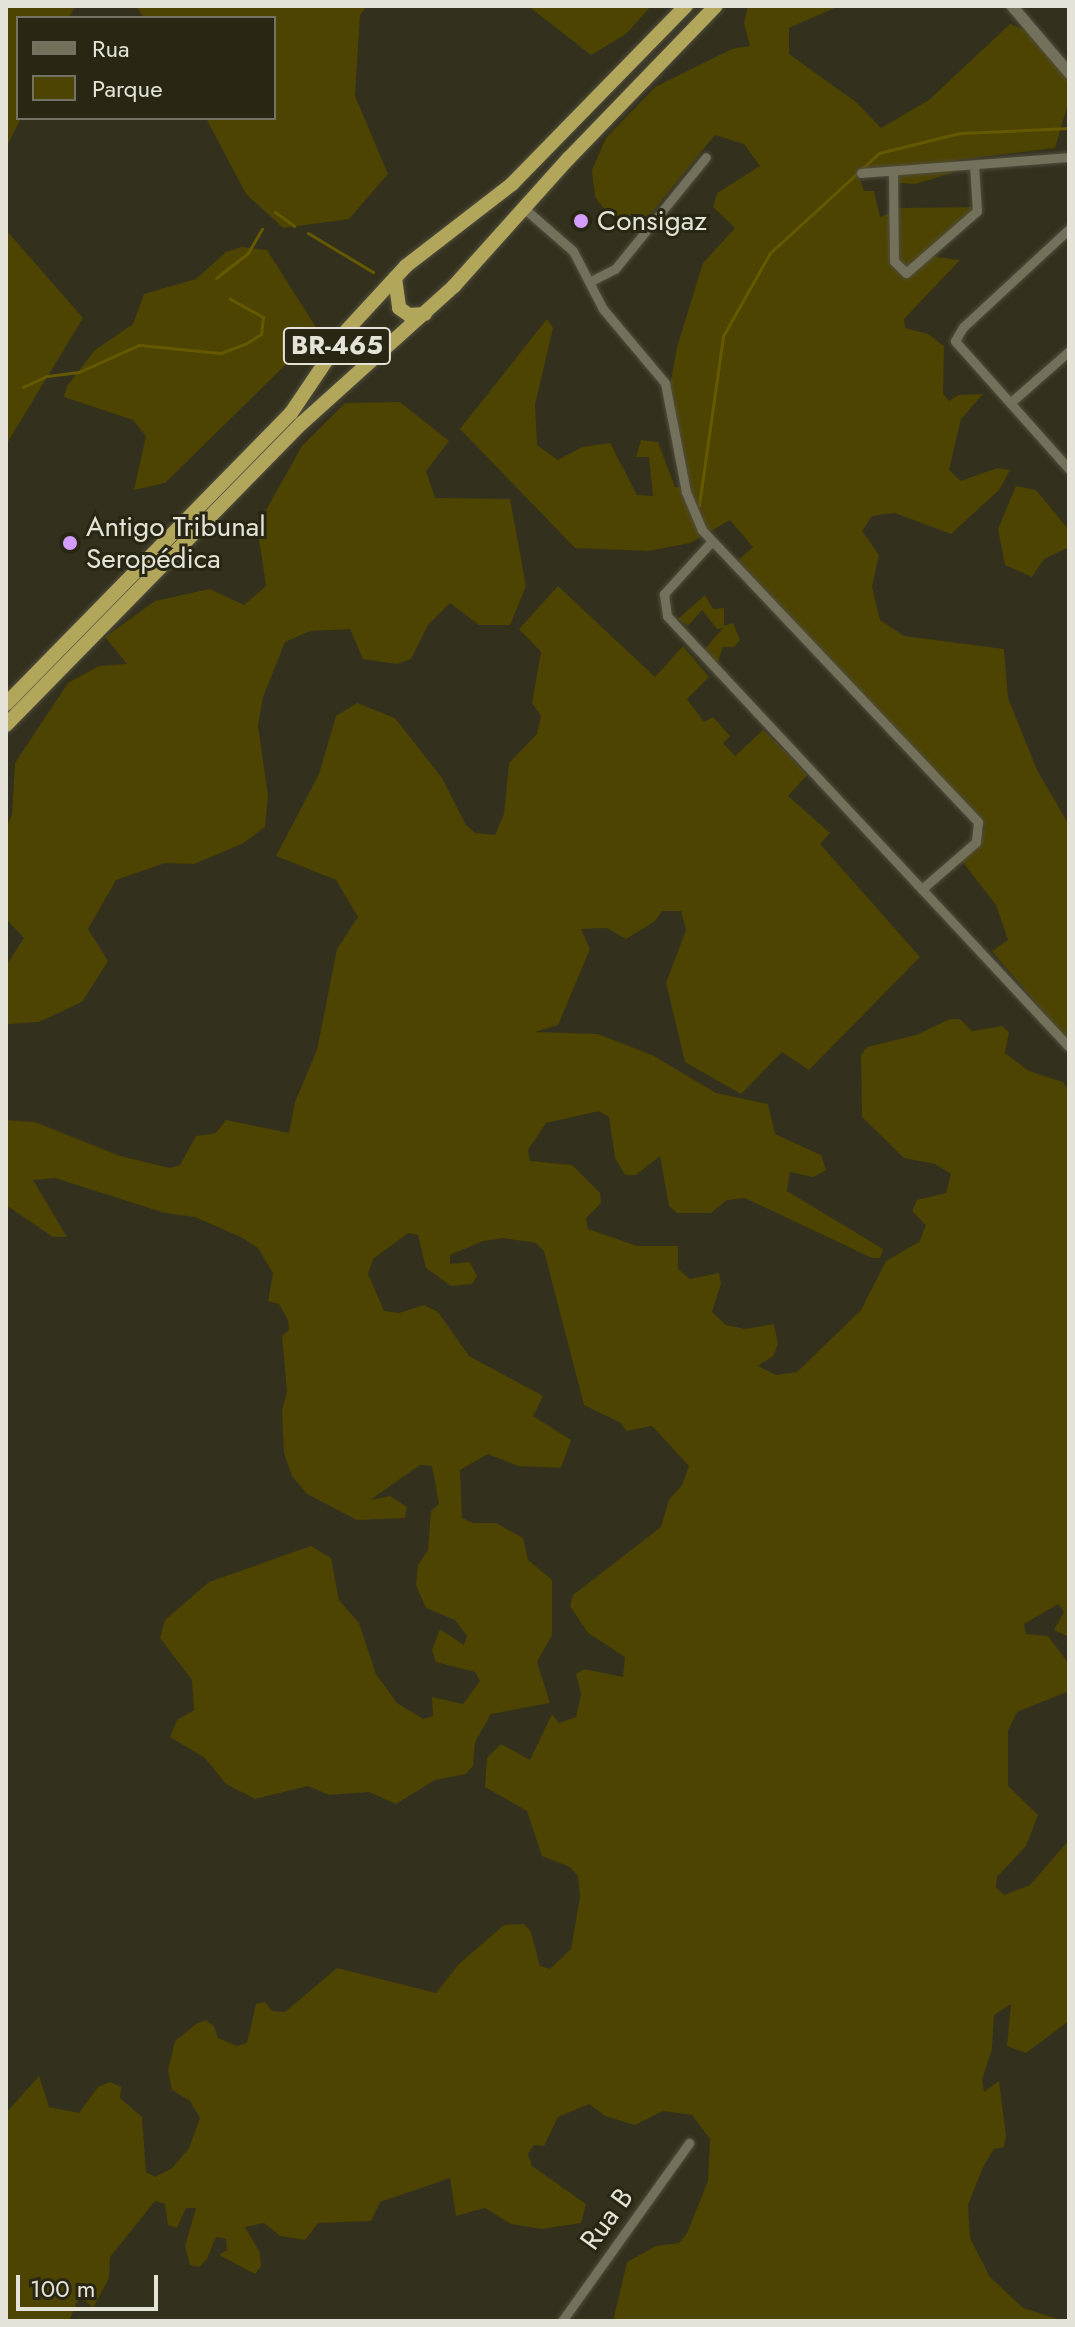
<!DOCTYPE html>
<html>
<head>
<meta charset="utf-8">
<style>
  body { margin:0 }
  #map { position:relative; width:1075px; height:2327px; overflow:hidden; background:#33301e; font-family:Jost,sans-serif }
  div>[style] { position:absolute }
  .green>* { inset:0; background:#4d4401 }
  .stream>* { height:3px; margin:-1.5px; padding:0 1.5px; transform-origin:1.5px; border-radius:1.5px; background:#655900 }
  .roads { filter:drop-shadow(0 0 2px #504d3d) drop-shadow(0 0 2px #504d3d) }
  .minor>* { height:9px; margin:-4.5px; padding:0 4.5px; transform-origin:4.5px; border-radius:4.5px; background:#73705b }
  .tertiary>* { height:11px; margin:-5.5px; padding:0 5.5px; transform-origin:5.5px; border-radius:5.5px; background:#73705b }
  .trunk>* { height:14px; margin:-7px; padding:0 7px; transform-origin:7px; border-radius:7px; background:#b2a65b }
  .dots>* { width:22px; height:22px; translate:-50% -50%; box-sizing:border-box; border:4px solid #292714; border-radius:50% }
  span { translate:-50% -50%; white-space:nowrap; text-align:center; line-height:1.15; -webkit-text-stroke:6px #292714; paint-order:stroke }
  .shield-label span { padding:2px 6px; background:#292714; border:2px solid; border-radius:6px; -webkit-text-stroke-width:0 }
  .shield-label { font-size:26px; color:#e5e3d8; font-weight:700 }
  .poi-label { font-size:28px; color:#e5e3d8 }
  .left { translate:0 -50%; text-align:left }
  .street-label { font-size:28px; color:#e5e3d8 }
  .frame { position:absolute; inset:0; border:8px solid #e5e3d8; pointer-events:none }
  .legend { position:absolute; left:16px; top:16px; width:260px; height:104px; box-sizing:border-box; background:#292714; border:2px solid #747262; margin:0; padding:10px 14px; list-style:none; font-size:24px; color:#e5e3d8 }
  .legend li { display:flex; align-items:center; gap:16px; height:40px }
  .legend b { width:40px; border:2px solid #747262 }
  .scale { position:absolute; left:16px; top:2275px; width:142px; height:36px; box-sizing:border-box; border:4px solid #e5e3d8; border-top:0; padding-left:10px; font-size:24px; line-height:28px; white-space:nowrap; color:#e5e3d8; -webkit-text-stroke:6px #292714; paint-order:stroke }
</style>
</head>
<body>
<div id="map">
  <div class="green">
    <div style="clip-path:polygon(6px 6px,75px 6px,69px 18px,18px 18px,21px 118px,6px 148px)"></div>
    <div style="clip-path:polygon(136px 6px,367px 6px,360px 15px,355px 96px,388px 174px,349px 219px,283px 228px,246px 194px,206px 118px,274px 118px,274px 18px,144px 18px)"></div>
    <div style="clip-path:polygon(528px 6px,651px 6px,626px 34px,591px 55px)"></div>
    <div style="clip-path:polygon(748px 6px,839px 6px,789px 28px,789px 54px,856px 102px,881px 128px,929px 100px,1010px 24px,1027px 31px,1069px 76px,1069px 100px,1055px 148px,956px 160px,952px 173px,915px 184px,899px 183px,887px 166px,857px 170px,864px 191px,874px 191px,880px 217px,900px 208px,984px 207px,933px 251px,936px 257px,960px 260px,904px 319px,905px 328px,928px 334px,944px 346px,943px 393px,949px 401px,958px 395px,983px 394px,961px 419px,949px 470px,961px 481px,997px 468px,1010px 470px,999px 490px,951px 534px,895px 513px,872px 516px,862px 531px,879px 555px,872px 587px,880px 620px,904px 636px,1004px 649px,1008px 698px,1037px 770px,1069px 825px,1069px 1042px,992px 951px,1008px 940px,996px 905px,962px 861px,985px 828px,738px 560px,753px 547px,730px 520px,690px 543px,648px 551px,575px 548px,460px 429px,547px 319px,553px 328px,535px 405px,537px 445px,558px 460px,582px 447px,610px 443px,637px 495px,653px 496px,649px 457px,636px 457px,641px 440px,658px 442px,675px 487px,687px 488px,670px 386px,677px 347px,703px 263px,735px 228px,713px 207px,717px 193px,760px 166px,744px 144px,715px 135px,649px 216px,629px 223px,609px 215px,595px 197px,592px 170px,606px 138px,655px 87px,732px 49px,750px 46px,744px 23px)"></div>
    <div style="clip-path:polygon(6px 230px,83px 318px,6px 445px)"></div>
    <div style="clip-path:polygon(242px 247px,267px 250px,319px 332px,165px 483px,134px 490px,146px 436px,133px 420px,64px 397px,67px 386px,95px 350px,133px 324px,144px 294px,196px 279px,226px 252px)"></div>
    <div style="clip-path:polygon(400px 402px,449px 441px,426px 471px,435px 498px,510px 499px,526px 586px,510px 625px,479px 625px,450px 603px,428px 625px,411px 659px,397px 664px,363px 659px,350px 629px,310px 631px,285px 642px,263px 697px,258px 726px,268px 796px,265px 827px,242px 844px,194px 864px,165px 863px,116px 880px,88px 929px,108px 961px,82px 1002px,39px 1022px,6px 1024px,6px 966px,24px 938px,6px 919px,6px 828px,12px 815px,15px 763px,68px 683px,99px 666px,127px 664px,105px 637px,155px 601px,210px 589px,244px 605px,266px 586px,257px 526px,302px 446px,345px 403px)"></div>
    <div style="clip-path:polygon(1016px 486px,1036px 490px,1069px 530px,1069px 547px,1044px 559px,1032px 577px,1005px 565px,998px 529px)"></div>
    <div style="clip-path:polygon(558px 586px,655px 677px,683px 646px,709px 677px,687px 699px,704px 722px,713px 717px,730px 736px,723px 743px,735px 756px,763px 730px,787px 753px,807px 775px,788px 796px,830px 833px,820px 844px,920px 957px,809px 1070px,782px 1052px,741px 1094px,685px 1062px,666px 983px,686px 930px,681px 911px,662px 911px,655px 921px,626px 939px,607px 928px,581px 929px,590px 949px,558px 1025px,535px 1032px,598px 1034px,652px 1055px,716px 1093px,768px 1104px,775px 1134px,821px 1155px,826px 1170px,813px 1177px,790px 1172px,787px 1191px,883px 1249px,880px 1258px,872px 1258px,745px 1198px,727px 1200px,711px 1213px,677px 1213px,669px 1206px,660px 1156px,636px 1175px,625px 1175px,615px 1158px,609px 1117px,599px 1111px,546px 1123px,528px 1150px,530px 1161px,572px 1165px,600px 1193px,601px 1203px,586px 1218px,588px 1229px,637px 1246px,678px 1246px,678px 1269px,690px 1279px,719px 1273px,721px 1284px,712px 1312px,726px 1325px,745px 1329px,774px 1324px,778px 1344px,773px 1356px,758px 1366px,776px 1375px,797px 1372px,861px 1310px,886px 1261px,919px 1242px,926px 1225px,912px 1211px,917px 1200px,946px 1193px,951px 1174px,935px 1164px,904px 1158px,862px 1117px,861px 1055px,867px 1047px,916px 1035px,950px 1019px,960px 1019px,972px 1031px,1002px 1026px,1009px 1032px,1005px 1053px,1029px 1071px,1063px 1082px,1069px 1092px,1069px 1637px,1054px 1630px,1064px 1612px,1058px 1604px,1024px 1624px,1026px 1634px,1048px 1636px,1069px 1664px,1069px 1691px,1017px 1712px,1008px 1731px,1008px 1786px,1038px 1815px,1026px 1846px,997px 1877px,996px 1887px,1004px 1895px,1030px 1885px,1069px 1840px,1069px 2021px,1026px 2053px,1007px 2046px,1011px 2004px,994px 2015px,992px 2049px,982px 2080px,984px 2092px,999px 2081px,1006px 2136px,1004px 2147px,994px 2149px,983px 2167px,968px 2205px,970px 2238px,990px 2277px,1023px 2308px,1064px 2321px,613px 2321px,627px 2262px,656px 2246px,679px 2243px,687px 2233px,708px 2181px,710px 2139px,692px 2115px,663px 2111px,635px 2125px,605px 2116px,589px 2104px,558px 2117px,544px 2146px,534px 2145px,528px 2154px,532px 2166px,586px 2204px,581px 2223px,541px 2229px,511px 2224px,485px 2208px,456px 2216px,450px 2178px,380px 2202px,371px 2221px,318px 2223px,305px 2240px,280px 2236px,264px 2223px,245px 2227px,260px 2253px,261px 2266px,255px 2274px,219px 2255px,227px 2250px,226px 2239px,216px 2237px,207px 2259px,199px 2267px,190px 2265px,185px 2246px,196px 2208px,186px 2208px,177px 2228px,168px 2225px,165px 2204px,155px 2201px,110px 2257px,109px 2278px,93px 2308px,80px 2295px,69px 2321px,6px 2321px,6px 2113px,39px 2076px,49px 2107px,79px 2113px,98px 2087px,110px 2082px,121px 2087px,120px 2098px,142px 2117px,146px 2172px,155px 2177px,172px 2168px,189px 2148px,200px 2118px,190px 2101px,172px 2090px,168px 2070px,175px 2041px,196px 2024px,205px 2020px,214px 2026px,218px 2038px,237px 2046px,247px 2043px,256px 2004px,265px 2002px,272px 2011px,285px 2012px,337px 1968px,436px 1993px,458px 1965px,504px 1925px,524px 1924px,531px 1932px,540px 1966px,550px 1969px,571px 1949px,580px 1897px,578px 1876px,570px 1867px,542px 1856px,527px 1811px,485px 1787px,487px 1758px,501px 1744px,530px 1760px,552px 1714px,559px 1723px,576px 1717px,581px 1694px,576px 1674px,584px 1669px,623px 1677px,625px 1657px,588px 1633px,570px 1606px,573px 1595px,661px 1527px,669px 1500px,682px 1485px,689px 1466px,652px 1426px,626px 1431px,621px 1423px,584px 1405px,544px 1251px,536px 1243px,503px 1238px,483px 1241px,450px 1255px,450px 1264px,470px 1262px,477px 1276px,472px 1284px,451px 1286px,426px 1268px,418px 1235px,408px 1233px,373px 1259px,368px 1274px,384px 1311px,399px 1313px,424px 1305px,438px 1312px,469px 1356px,543px 1396px,533px 1416px,571px 1440px,561px 1468px,518px 1466px,488px 1454px,460px 1470px,462px 1518px,473px 1523px,496px 1523px,523px 1538px,528px 1560px,552px 1580px,552px 1635px,537px 1662px,550px 1703px,491px 1714px,475px 1742px,473px 1766px,466px 1774px,435px 1780px,396px 1804px,369px 1792px,329px 1795px,308px 1786px,255px 1799px,226px 1784px,205px 1758px,170px 1737px,177px 1720px,194px 1710px,192px 1680px,160px 1638px,165px 1620px,209px 1582px,311px 1546px,331px 1558px,339px 1600px,359px 1623px,376px 1674px,397px 1703px,423px 1719px,433px 1716px,432px 1697px,463px 1704px,480px 1681px,475px 1672px,436px 1662px,432px 1650px,440px 1629px,464px 1645px,467px 1636px,455px 1620px,426px 1608px,416px 1585px,418px 1565px,428px 1550px,431px 1511px,439px 1504px,432px 1466px,420px 1465px,370px 1500px,390px 1496px,407px 1507px,405px 1518px,357px 1520px,307px 1494px,292px 1476px,284px 1453px,282px 1411px,287px 1392px,282px 1336px,289px 1330px,288px 1320px,279px 1304px,268px 1301px,273px 1273px,258px 1248px,241px 1237px,195px 1217px,165px 1213px,55px 1178px,33px 1180px,67px 1237px,53px 1237px,6px 1205px,6px 1120px,35px 1122px,120px 1156px,170px 1168px,180px 1165px,196px 1136px,216px 1133px,226px 1120px,289px 1133px,295px 1102px,317px 1050px,337px 949px,358px 917px,336px 880px,276px 856px,319px 774px,336px 716px,357px 703px,395px 718px,442px 778px,466px 825px,475px 833px,495px 835px,504px 814px,509px 763px,537px 734px,541px 716px,532px 703px,541px 652px,519px 629px)"></div>
    <div style="clip-path:polygon(705px 595px,713px 609px,724px 608px,724px 626px,733px 623px,740px 640px,734px 647px,723px 647px,716px 667px,702px 652px,723px 628px,717px 629px,702px 610px,688px 626px,678px 619px)"></div>
  </div>
  <div class="stream">
    <div style="left:275px;top:212px;width:24px;rotate:36deg"></div>
    <div style="left:308px;top:233px;width:76px;rotate:31deg"></div>
    <div style="left:216px;top:278px;width:41px;rotate:-38deg"></div>
    <div style="left:248px;top:253px;width:28px;rotate:-60deg"></div>
    <div style="left:23px;top:387px;width:26px;rotate:-25deg"></div>
    <div style="left:47px;top:376px;width:32px;rotate:-7deg"></div>
    <div style="left:79px;top:372px;width:66px;rotate:-24.2deg"></div>
    <div style="left:139px;top:345px;width:82px;rotate:5.6deg"></div>
    <div style="left:221px;top:353px;width:26px;rotate:-21deg"></div>
    <div style="left:245px;top:344px;width:19px;rotate:-32deg"></div>
    <div style="left:261px;top:334px;width:17px;rotate:-83deg"></div>
    <div style="left:263px;top:317px;width:38px;rotate:-151deg"></div>
    <div style="left:699px;top:505px;width:171px;rotate:-81.9deg"></div>
    <div style="left:723px;top:336px;width:95px;rotate:-60.5deg"></div>
    <div style="left:770px;top:253px;width:148px;rotate:-42.5deg"></div>
    <div style="left:879px;top:153px;width:83px;rotate:-13.9deg"></div>
    <div style="left:960px;top:133px;width:109px;rotate:-2.6deg"></div>
  </div>
  <div class="roads">
    <div class="minor">
      <div style="left:893px;top:171px;width:90px;rotate:89.4deg"></div>
      <div style="left:894px;top:261px;width:17px;rotate:45deg"></div>
      <div style="left:906px;top:273px;width:94px;rotate:-41.1deg"></div>
      <div style="left:977px;top:211px;width:46px;rotate:-93.7deg"></div>
      <div style="left:861px;top:173px;width:209px;rotate:-4.4deg"></div>
      <div style="left:526px;top:210px;width:62px;rotate:41.1deg"></div>
      <div style="left:573px;top:251px;width:65px;rotate:62.7deg"></div>
      <div style="left:603px;top:309px;width:97px;rotate:50deg"></div>
      <div style="left:665px;top:383px;width:111px;rotate:79.1deg"></div>
      <div style="left:686px;top:492px;width:41px;rotate:67.2deg"></div>
      <div style="left:702px;top:530px;width:402px;rotate:46.6deg"></div>
      <div style="left:978px;top:822px;width:20px;rotate:96deg"></div>
      <div style="left:976px;top:842px;width:72px;rotate:139deg"></div>
      <div style="left:1069px;top:229px;width:144px;rotate:137.2deg"></div>
      <div style="left:963px;top:327px;width:16px;rotate:120deg"></div>
      <div style="left:955px;top:341px;width:171px;rotate:48.3deg"></div>
      <div style="left:591px;top:281px;width:27px;rotate:-27deg"></div>
      <div style="left:615px;top:269px;width:144px;rotate:-50.9deg"></div>
      <div style="left:1010px;top:403px;width:79px;rotate:-41.4deg"></div>
      <div style="left:712px;top:541px;width:72px;rotate:132.2deg"></div>
      <div style="left:664px;top:594px;width:22px;rotate:82deg"></div>
      <div style="left:667px;top:616px;width:589px;rotate:46.99deg"></div>
      <div style="left:562px;top:2321px;width:219px;rotate:-54.5deg"></div>
    </div>
    <div class="tertiary">
      <div style="left:1012px;top:6px;width:88px;rotate:49.6deg"></div>
    </div>
    <div class="trunk">
      <div style="left:395px;top:278px;width:30px;rotate:82deg"></div>
      <div style="left:399px;top:308px;width:12px;rotate:35deg"></div>
      <div style="left:409px;top:315px;width:16px;rotate:-4deg"></div>
      <div style="left:6px;top:704px;width:407px;rotate:-45.6deg"></div>
      <div style="left:291px;top:413px;width:100px;rotate:-56deg"></div>
      <div style="left:347px;top:330px;width:87px;rotate:-47.3deg"></div>
      <div style="left:406px;top:266px;width:134px;rotate:-37.7deg"></div>
      <div style="left:512px;top:184px;width:249px;rotate:-45.7deg"></div>
      <div style="left:6px;top:725px;width:423px;rotate:-45.6deg"></div>
      <div style="left:302px;top:423px;width:205px;rotate:-42deg"></div>
      <div style="left:454px;top:286px;width:172px;rotate:-48.1deg"></div>
      <div style="left:569px;top:158px;width:211px;rotate:-46deg"></div>
    </div>
  </div>
  <div class="dots">
    <div style="left:581px;top:221px;background:#d49cfc"></div>
    <div style="left:70px;top:543px;background:#d49cfc"></div>
  </div>
  <div class="shield-label">
    <span style="left:337px;top:346px">BR-465</span>
  </div>
  <div class="poi-label">
    <span class="left" style="left:597px;top:221px">Consigaz</span>
    <span class="left" style="left:86px;top:543px">Antigo Tribunal<br>Seropédica</span>
  </div>
  <div class="street-label">
    <span style="left:607px;top:2219px;rotate:-54deg">Rua B</span>
  </div>
  <div class="frame"></div>
  <ul class="legend">
  <li><b style="height:10px;background:#73705b"></b>Rua</li>
  <li><b style="height:22px;background:#4d4401"></b>Parque</li>
  </ul>
  <div class="scale">100 m</div>
</div>
</body>
</html>
